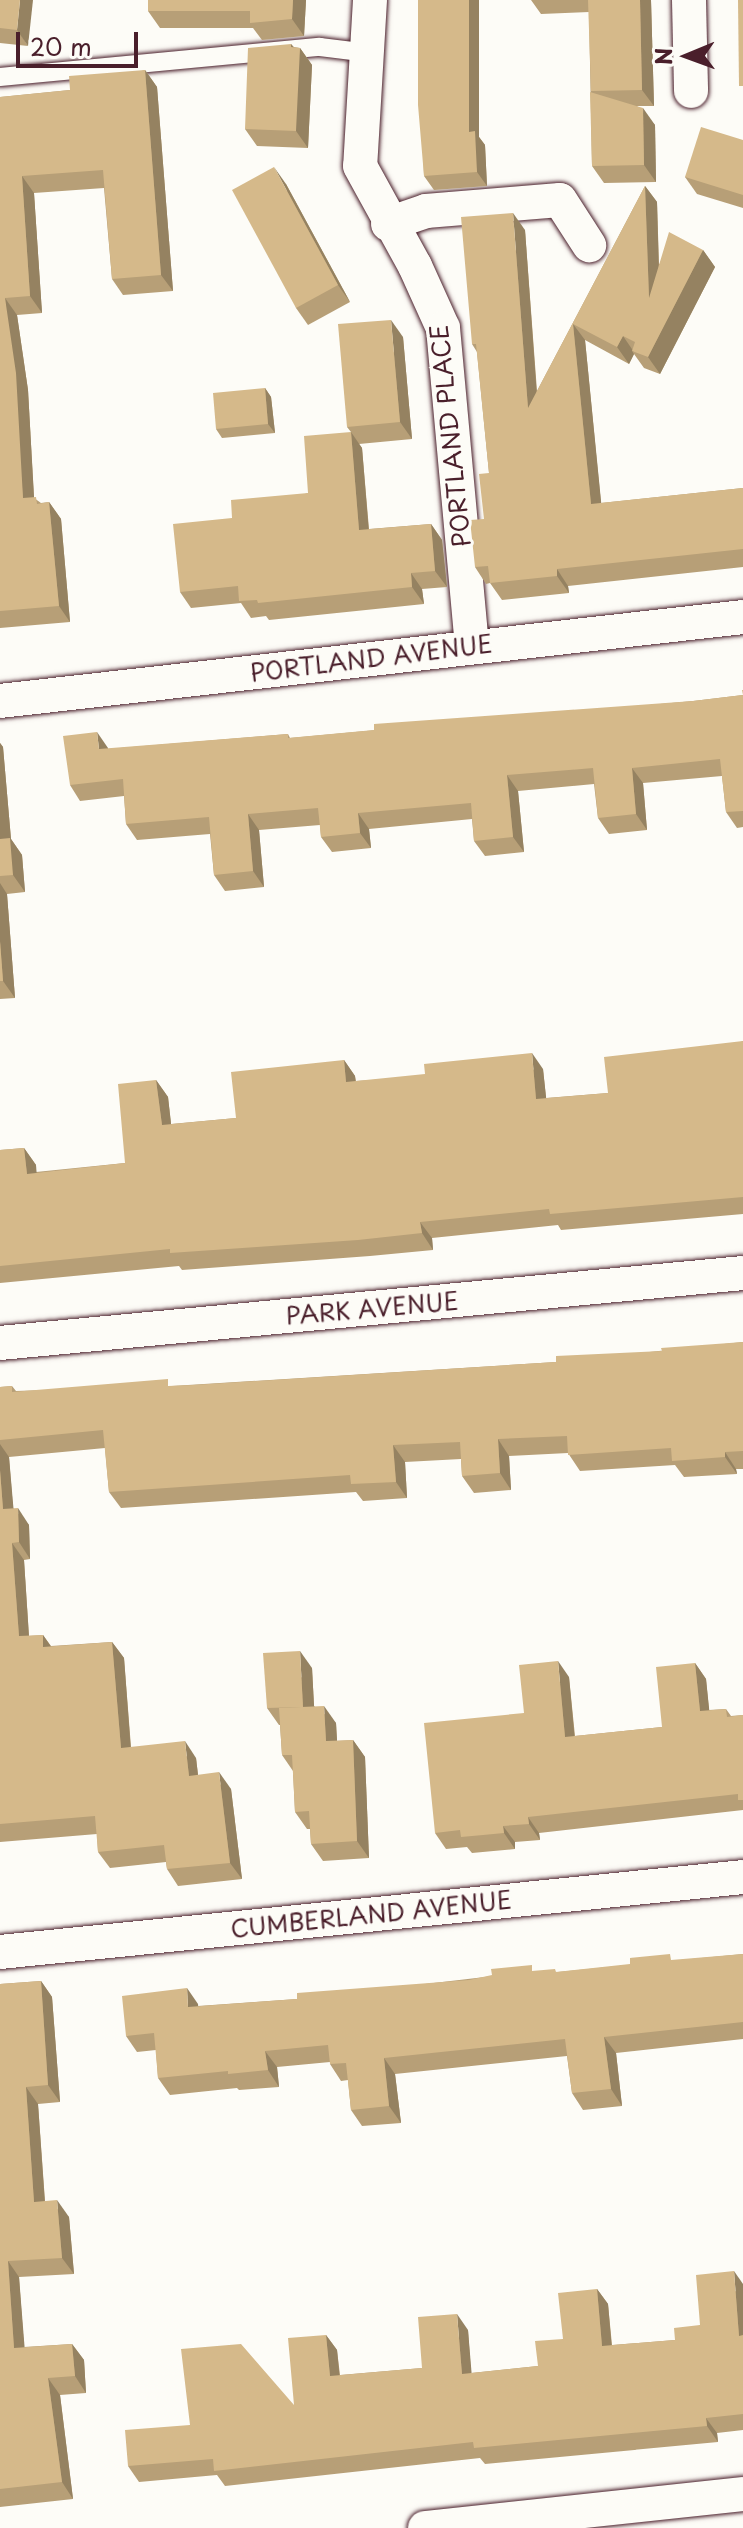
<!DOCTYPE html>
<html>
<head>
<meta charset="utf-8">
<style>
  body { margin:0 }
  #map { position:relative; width:743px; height:2528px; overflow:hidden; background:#fdfcf7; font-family:"Playpen Sans",sans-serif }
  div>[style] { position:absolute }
  .roads { filter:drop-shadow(0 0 2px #4a1f2b) drop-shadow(0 0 2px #4a1f2b) }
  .service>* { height:18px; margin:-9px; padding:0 9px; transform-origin:9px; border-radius:9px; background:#fdfcf7 }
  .minor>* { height:34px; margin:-17px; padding:0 17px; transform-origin:17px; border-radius:17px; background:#fdfcf7 }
  .wall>* { inset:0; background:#b79f77 }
  .shaded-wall>* { inset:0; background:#958261 }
  .building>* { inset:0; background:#d5b98a }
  span { translate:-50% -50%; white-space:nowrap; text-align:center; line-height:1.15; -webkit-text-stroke:6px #fdfcf7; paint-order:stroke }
  .street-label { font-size:24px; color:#4a1f2b }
  .north { position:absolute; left:647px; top:16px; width:80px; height:80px; -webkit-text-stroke:6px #fdfcf7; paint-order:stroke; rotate:269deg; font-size:22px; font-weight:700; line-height:32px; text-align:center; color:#4a1f2b }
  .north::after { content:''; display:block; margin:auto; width:28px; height:36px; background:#4a1f2b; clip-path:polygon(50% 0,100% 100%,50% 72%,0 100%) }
  .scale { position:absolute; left:16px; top:32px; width:122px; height:36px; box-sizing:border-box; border:4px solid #4a1f2b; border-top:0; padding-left:10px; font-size:24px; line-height:28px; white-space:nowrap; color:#4a1f2b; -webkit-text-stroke:6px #fdfcf7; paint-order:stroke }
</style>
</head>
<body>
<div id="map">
  <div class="roads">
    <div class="service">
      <div style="left:0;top:77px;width:321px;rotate:-5.4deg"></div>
      <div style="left:320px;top:47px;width:49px;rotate:7deg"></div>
    </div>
    <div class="minor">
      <div style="left:370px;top:0;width:166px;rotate:93.4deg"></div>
      <div style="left:360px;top:166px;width:114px;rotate:61.2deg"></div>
      <div style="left:415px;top:266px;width:68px;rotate:65.7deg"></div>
      <div style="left:443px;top:328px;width:319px;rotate:84.8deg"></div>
      <div style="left:689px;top:0;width:91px;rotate:88.7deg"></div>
      <div style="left:388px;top:224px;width:40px;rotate:-18.9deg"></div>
      <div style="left:426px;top:211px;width:134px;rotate:-4.7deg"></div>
      <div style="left:560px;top:200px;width:54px;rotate:57.2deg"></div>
      <div style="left:0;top:701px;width:748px;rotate:-6.45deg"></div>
      <div style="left:0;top:1343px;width:746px;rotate:-5.38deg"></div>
      <div style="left:0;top:1952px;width:747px;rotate:-5.76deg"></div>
      <div style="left:425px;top:2528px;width:320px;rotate:-6.1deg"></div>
    </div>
  </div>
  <div class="wall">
    <div style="clip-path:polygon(0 0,28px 46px,0 43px)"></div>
    <div style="clip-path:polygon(306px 0,304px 36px,262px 40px,253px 28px,160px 28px,148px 11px)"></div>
    <div style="clip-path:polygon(418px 0,479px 0,479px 137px,485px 145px,487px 186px,434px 190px,424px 176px)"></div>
    <div style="clip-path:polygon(531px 0,651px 0,654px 106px,637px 106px,655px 125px,656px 182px,604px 183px,592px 166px,589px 12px,541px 14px)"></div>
    <div style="clip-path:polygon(291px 44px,294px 47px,300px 48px,312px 65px,308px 148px,257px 146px,245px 129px)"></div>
    <div style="clip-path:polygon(145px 70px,157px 87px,173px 291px,123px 295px,112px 279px,104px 188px,34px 193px,42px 313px,17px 315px,28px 390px,34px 498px,41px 503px,49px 502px,61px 519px,70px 622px,0 628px,0 97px,70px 90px)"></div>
    <div style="clip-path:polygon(743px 140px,743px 208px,697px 194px,685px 177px)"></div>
    <div style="clip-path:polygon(286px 184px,350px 302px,308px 325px,296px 308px)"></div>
    <div style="clip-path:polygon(645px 186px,657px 202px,659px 264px,703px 250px,715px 267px,660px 374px,644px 368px,634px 354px,629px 364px,585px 340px,601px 503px,743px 488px,743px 567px,568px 586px,569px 593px,502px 600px,490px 583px,486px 584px,475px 567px,484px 519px,489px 473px,477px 352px,472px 344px,525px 230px,537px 391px)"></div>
    <div style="clip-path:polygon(403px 337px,412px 439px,359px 444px,362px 448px,369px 529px,431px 524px,442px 540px,447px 587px,422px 589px,424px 604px,269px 620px,266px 616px,251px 618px,241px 603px,191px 608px,180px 592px,232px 518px,308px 493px,351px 432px,347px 427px)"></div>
    <div style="clip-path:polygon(265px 388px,271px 397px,275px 433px,222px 438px,216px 429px)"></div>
    <div style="clip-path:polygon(743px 690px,743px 827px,737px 828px,726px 812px,722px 776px,643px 783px,647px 830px,609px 834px,598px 818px,594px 784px,518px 791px,524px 852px,485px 856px,474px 841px,472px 819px,369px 829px,371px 848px,332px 852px,321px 837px,320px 825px,259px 830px,264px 887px,225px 891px,214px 875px,210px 834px,137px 840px,126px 824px,124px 796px,80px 801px,70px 785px,108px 748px,108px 749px,288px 734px,290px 738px,693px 701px,743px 695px)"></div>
    <div style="clip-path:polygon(0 743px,3px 747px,11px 839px,22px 855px,25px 892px,7px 894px,15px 998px,0 999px)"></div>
    <div style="clip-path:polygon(743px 1041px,743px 1214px,561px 1230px,558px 1225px,432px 1238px,433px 1250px,370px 1256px,182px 1270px,179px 1266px,0 1283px,0 1150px,24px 1148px,36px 1165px,36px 1172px,125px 1163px,156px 1080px,168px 1097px,171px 1124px,236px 1118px,344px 1060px,355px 1076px,356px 1081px,543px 1069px,546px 1098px,608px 1093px)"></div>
    <div style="clip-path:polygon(743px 1342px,743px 1469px,736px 1469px,737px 1474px,684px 1477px,675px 1465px,580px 1471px,568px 1453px,509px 1456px,511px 1490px,474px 1493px,462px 1476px,461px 1459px,405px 1462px,407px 1498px,363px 1501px,356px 1492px,121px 1508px,109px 1492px,105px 1448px,9px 1457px,13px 1508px,29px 1525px,30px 1559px,24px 1560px,29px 1636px,43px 1635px,51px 1646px,112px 1642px,124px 1658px,131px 1747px,196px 1758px,198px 1775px,231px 1789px,242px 1879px,178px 1886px,167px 1869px,166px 1862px,110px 1868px,98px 1852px,97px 1834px,0 1842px,0 1387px,12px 1386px,16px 1391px,172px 1386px,556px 1362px)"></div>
    <div style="clip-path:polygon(695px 1663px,706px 1679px,709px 1710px,726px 1709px,731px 1716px,743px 1715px,743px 1810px,539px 1833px,540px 1840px,515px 1842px,515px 1849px,472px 1853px,467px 1847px,446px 1849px,435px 1833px,524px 1713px,569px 1677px,575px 1736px,662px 1727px)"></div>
    <div style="clip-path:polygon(312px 1668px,314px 1706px,336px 1723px,337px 1741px,353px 1740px,365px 1757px,369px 1858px,323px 1861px,311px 1844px,310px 1829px,307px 1829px,295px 1812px,293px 1771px,282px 1755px,280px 1725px,279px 1725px,267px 1708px)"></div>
    <div style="clip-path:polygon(743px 1954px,743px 2039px,616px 2053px,622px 2106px,583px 2110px,572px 2093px,567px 2056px,395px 2074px,401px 2123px,362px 2126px,351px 2110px,348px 2080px,341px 2081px,330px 2064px,330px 2062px,277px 2067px,279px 2087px,239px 2090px,237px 2088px,170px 2095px,158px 2078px,156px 2050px,137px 2052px,126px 2036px,198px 2004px,198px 2006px,297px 1999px,536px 1971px,558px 1972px)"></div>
    <div style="clip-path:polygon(41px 1981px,52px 1997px,60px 2102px,38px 2104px,45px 2201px,69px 2217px,74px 2274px,19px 2277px,24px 2347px,72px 2344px,84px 2360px,86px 2393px,60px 2395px,73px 2499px,0 2507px,0 1984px)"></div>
    <div style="clip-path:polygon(743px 2284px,743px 2430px,717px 2433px,718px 2442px,485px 2464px,480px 2458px,225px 2486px,217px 2475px,139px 2482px,128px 2466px,190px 2425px,294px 2405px,326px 2335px,337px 2350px,340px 2375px,422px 2368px,468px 2330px,471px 2373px,538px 2366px,563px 2339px,597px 2289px,608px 2304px,612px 2345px,675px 2340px,700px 2325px)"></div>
  </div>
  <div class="shaded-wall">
    <div style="clip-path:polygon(20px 0,33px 0,28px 46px,17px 30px)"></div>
    <div style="clip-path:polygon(293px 0,306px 0,304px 36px,292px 19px)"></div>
    <div style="clip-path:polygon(469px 0,479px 0,479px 137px,485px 145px,487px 186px,477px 172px,469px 132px)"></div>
    <div style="clip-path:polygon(640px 0,651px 0,654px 106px,642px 90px)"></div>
    <div style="clip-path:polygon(291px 44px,299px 55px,300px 48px,312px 65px,308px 148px,296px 131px)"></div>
    <div style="clip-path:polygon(145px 70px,157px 87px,173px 291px,161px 275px)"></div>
    <div style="clip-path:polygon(643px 108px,655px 125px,656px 182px,644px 165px)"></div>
    <div style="clip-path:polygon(274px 167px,286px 184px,350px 302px,338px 285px)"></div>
    <div style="clip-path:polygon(22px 176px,34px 193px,42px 313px,30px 296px)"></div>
    <div style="clip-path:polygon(645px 186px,657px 202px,660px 314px,649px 298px)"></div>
    <div style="clip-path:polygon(513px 213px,525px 230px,539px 425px,528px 408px)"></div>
    <div style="clip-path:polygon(703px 250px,715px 267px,660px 374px,648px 357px)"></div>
    <div style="clip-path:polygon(5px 298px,17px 315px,28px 390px,35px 515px,23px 498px)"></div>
    <div style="clip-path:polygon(391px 320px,403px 337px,412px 439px,400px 422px)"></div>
    <div style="clip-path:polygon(573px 324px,585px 340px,603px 521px,591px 504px)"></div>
    <div style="clip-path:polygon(623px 336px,634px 352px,632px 351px,634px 354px,629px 364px,617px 347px)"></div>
    <div style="clip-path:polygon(265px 388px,271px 397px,275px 433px,268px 424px)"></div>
    <div style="clip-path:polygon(351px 432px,362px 448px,370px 546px,359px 530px)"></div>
    <div style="clip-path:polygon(49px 502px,61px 519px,70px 622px,59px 606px)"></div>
    <div style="clip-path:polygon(431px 524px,442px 540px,447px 587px,435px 571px)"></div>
    <div style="clip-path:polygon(557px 569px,568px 586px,569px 593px,557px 576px)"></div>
    <div style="clip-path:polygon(411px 573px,422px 589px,424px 604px,412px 587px)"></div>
    <div style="clip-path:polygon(97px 732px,108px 748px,110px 765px,99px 749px)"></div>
    <div style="clip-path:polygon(0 743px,3px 747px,11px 839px,22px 855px,25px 892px,13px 875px,0 839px)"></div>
    <div style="clip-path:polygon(632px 768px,643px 783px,647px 830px,636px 814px)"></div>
    <div style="clip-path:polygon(507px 775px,518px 791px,524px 852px,513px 837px)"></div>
    <div style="clip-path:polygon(358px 813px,369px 829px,371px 848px,360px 833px)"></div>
    <div style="clip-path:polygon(248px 814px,259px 830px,264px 887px,253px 871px)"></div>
    <div style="clip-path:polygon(0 883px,7px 894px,15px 998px,3px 981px,0 941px)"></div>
    <div style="clip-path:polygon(532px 1053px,543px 1069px,548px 1115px,536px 1099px)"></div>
    <div style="clip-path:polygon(344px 1060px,355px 1076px,357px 1098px,346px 1082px)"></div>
    <div style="clip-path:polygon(156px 1080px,168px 1097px,173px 1141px,162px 1125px)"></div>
    <div style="clip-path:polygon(24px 1148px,36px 1165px,38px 1190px,27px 1174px)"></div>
    <div style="clip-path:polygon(420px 1222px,432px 1238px,433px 1250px,422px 1233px)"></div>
    <div style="clip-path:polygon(498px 1439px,509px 1456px,511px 1490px,500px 1473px)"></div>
    <div style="clip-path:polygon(0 1444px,9px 1457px,15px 1526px,3px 1509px,0 1470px)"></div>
    <div style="clip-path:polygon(393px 1445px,405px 1462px,407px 1498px,396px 1482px)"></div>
    <div style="clip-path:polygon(725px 1452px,736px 1469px,737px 1474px,725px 1457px)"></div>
    <div style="clip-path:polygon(18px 1508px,29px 1525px,30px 1559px,19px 1542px)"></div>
    <div style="clip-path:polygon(12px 1543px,24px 1560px,30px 1653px,19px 1636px)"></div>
    <div style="clip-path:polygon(43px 1635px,54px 1651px,43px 1647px)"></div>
    <div style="clip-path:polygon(112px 1642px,124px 1658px,132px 1765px,121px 1748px)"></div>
    <div style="clip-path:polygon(300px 1651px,312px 1668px,315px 1724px,303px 1707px)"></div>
    <div style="clip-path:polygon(558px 1661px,569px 1677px,576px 1753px,565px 1737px)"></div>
    <div style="clip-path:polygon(695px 1663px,706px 1679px,711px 1727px,700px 1711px)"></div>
    <div style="clip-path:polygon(324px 1706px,336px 1723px,338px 1758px,326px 1741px)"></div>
    <div style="clip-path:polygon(353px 1740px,365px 1757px,369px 1858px,357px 1841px)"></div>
    <div style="clip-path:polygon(185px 1741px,196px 1758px,200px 1792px,189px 1776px)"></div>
    <div style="clip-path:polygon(219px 1772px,231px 1789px,242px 1879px,230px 1863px)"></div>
    <div style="clip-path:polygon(528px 1817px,539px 1833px,540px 1840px,529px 1824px)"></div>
    <div style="clip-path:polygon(503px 1826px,515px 1842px,515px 1849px,504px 1833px)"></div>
    <div style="clip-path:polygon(41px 1981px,52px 1997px,60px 2102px,48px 2085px)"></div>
    <div style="clip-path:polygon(187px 1988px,198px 2004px,200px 2023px,188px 2007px)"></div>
    <div style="clip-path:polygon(604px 2037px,616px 2053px,622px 2106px,611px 2089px)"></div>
    <div style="clip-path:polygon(265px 2051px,277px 2067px,279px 2087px,268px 2070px)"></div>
    <div style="clip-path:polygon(384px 2058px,395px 2074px,401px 2123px,389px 2106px)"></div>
    <div style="clip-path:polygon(26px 2087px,38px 2104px,46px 2219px,34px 2202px)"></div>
    <div style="clip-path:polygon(57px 2200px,69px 2217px,74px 2274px,62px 2258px)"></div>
    <div style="clip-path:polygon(8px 2261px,19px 2277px,26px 2365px,14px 2348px)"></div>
    <div style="clip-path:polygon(734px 2271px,743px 2284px,743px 2341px,739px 2336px)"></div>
    <div style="clip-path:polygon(597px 2289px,608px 2304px,613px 2362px,602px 2346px)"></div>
    <div style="clip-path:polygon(457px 2314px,468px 2330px,473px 2390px,462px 2374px)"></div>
    <div style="clip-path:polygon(326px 2335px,337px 2350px,341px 2391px,330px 2376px)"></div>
    <div style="clip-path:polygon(72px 2344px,84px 2360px,86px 2393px,75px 2376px)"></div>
    <div style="clip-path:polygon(48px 2378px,60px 2395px,73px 2499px,62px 2482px)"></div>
    <div style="clip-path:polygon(706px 2418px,717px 2433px,718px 2442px,707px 2426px)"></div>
  </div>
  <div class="building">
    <div style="clip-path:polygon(0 0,20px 0,17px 30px,0 28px)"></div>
    <div style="clip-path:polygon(148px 0,293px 0,292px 19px,250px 23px,250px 11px,148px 11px)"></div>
    <div style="clip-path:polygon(418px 0,469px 0,469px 132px,475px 131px,477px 172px,424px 176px,418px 105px)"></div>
    <div style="clip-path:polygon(588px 0,640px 0,642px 90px,591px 91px)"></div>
    <div style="clip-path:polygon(738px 0,743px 0,743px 86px,739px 86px)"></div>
    <div style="clip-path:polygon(291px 44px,291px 47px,300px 48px,296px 131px,245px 129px,248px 48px)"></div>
    <div style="clip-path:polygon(145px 70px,161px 275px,112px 279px,103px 170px,22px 176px,30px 296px,5px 298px,16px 373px,23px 498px,36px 497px,37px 504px,49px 502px,59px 606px,0 611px,0 97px,70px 90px,69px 76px)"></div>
    <div style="clip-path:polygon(590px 92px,643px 108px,644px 165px,592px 166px)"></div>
    <div style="clip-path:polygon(701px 127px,743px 140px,743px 195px,685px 177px)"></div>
    <div style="clip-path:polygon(274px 167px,338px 285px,296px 308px,232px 190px)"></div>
    <div style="clip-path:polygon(645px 186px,649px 298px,669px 232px,703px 250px,648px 357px,632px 351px,635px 342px,623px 336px,617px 347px,573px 324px,591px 504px,743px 488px,743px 549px,557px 569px,557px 576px,490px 583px,488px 566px,475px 567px,470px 520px,484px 519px,479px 474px,489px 473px,476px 344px,472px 344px,461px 217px,513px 213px,528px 408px)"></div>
    <div style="clip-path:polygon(391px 320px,400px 422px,347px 427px,338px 324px)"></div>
    <div style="clip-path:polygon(265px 388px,268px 424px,216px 429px,213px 393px)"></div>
    <div style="clip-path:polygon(351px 432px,359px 530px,431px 524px,435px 571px,411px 573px,412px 587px,258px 603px,257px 600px,239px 601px,238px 586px,180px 592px,173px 524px,232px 518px,231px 500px,308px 493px,304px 436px)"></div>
    <div style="clip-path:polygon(742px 690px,743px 690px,743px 811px,726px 812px,720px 759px,632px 768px,636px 814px,598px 818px,593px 768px,507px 775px,513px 837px,474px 841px,471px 803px,358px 813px,360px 833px,321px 837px,318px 808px,248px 814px,253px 871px,214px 875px,209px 817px,126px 824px,123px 779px,70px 785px,63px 736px,97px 732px,99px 749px,288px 734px,288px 738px,374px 730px,374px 724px,693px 701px,743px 695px)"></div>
    <div style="clip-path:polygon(0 835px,0 839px,10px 838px,13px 875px,0 876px)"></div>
    <div style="clip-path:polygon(0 941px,3px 981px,0 981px)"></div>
    <div style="clip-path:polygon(743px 1041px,743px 1197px,550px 1214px,549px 1209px,420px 1222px,422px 1233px,358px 1240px,170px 1253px,170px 1249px,0 1266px,0 1150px,24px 1148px,27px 1174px,125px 1163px,118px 1084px,156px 1080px,162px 1125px,236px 1118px,231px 1072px,344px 1060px,346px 1082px,425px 1074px,424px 1064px,532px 1053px,536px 1099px,608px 1093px,604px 1057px)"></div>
    <div style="clip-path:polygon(743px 1342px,743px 1451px,725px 1452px,725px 1457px,672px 1461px,671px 1448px,568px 1455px,567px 1436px,498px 1439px,500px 1473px,462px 1476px,460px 1442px,393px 1445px,396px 1482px,351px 1484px,350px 1475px,109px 1492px,103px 1430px,0 1440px,0 1387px,12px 1386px,12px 1392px,168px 1379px,168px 1386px,193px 1385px,556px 1362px,556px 1356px,662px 1351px,661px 1348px)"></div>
    <div style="clip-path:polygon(0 1470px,3px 1509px,18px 1508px,19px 1542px,12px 1543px,19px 1636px,43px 1635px,43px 1647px,112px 1642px,121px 1748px,185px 1741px,189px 1776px,219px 1772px,230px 1863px,167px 1869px,164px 1845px,98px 1852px,95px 1816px,0 1824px)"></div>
    <div style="clip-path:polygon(300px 1651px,303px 1707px,267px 1708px,263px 1653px)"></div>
    <div style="clip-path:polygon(558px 1661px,565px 1737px,662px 1727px,656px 1667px,695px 1663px,700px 1711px,726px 1709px,727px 1717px,743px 1715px,743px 1800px,738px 1800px,738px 1794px,528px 1817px,529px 1824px,503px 1826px,504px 1833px,483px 1835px,461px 1837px,460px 1830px,435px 1833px,424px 1723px,524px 1713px,519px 1665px)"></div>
    <div style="clip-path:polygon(324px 1706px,326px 1741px,353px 1740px,357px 1841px,311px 1844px,309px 1811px,295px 1812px,292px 1755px,282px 1755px,279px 1708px)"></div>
    <div style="clip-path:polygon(670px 1954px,671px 1960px,743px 1954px,743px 2022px,604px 2037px,611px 2089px,572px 2093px,565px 2039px,384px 2058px,389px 2106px,351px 2110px,346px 2063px,330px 2064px,328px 2045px,265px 2051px,268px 2070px,228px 2074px,228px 2071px,158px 2078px,154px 2033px,126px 2036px,122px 1996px,187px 1988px,188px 2007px,297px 1999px,297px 1993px,469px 1980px,492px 1975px,491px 1969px,532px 1965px,532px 1971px,555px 1969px,556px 1972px,630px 1964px,630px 1958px)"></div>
    <div style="clip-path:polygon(41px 1981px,48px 2085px,26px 2087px,34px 2202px,57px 2200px,62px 2258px,8px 2261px,14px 2348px,72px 2344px,75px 2376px,48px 2378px,62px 2482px,0 2489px,0 1984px)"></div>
    <div style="clip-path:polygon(734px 2271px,739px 2336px,743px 2335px,743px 2414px,706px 2418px,707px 2426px,474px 2448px,473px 2442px,214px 2471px,213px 2459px,128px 2466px,125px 2430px,190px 2425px,181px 2349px,241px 2344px,294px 2405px,288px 2338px,326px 2335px,330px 2376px,422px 2368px,418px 2317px,457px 2314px,462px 2374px,538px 2366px,535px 2341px,563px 2339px,558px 2293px,597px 2289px,602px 2346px,675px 2340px,674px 2328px,700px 2325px,696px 2275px)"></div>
  </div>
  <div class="street-label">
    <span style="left:450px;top:436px;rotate:-96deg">PORTLAND PLACE</span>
    <span style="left:371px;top:658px;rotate:-7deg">PORTLAND AVENUE</span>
    <span style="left:372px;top:1308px;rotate:-5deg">PARK AVENUE</span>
    <span style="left:371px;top:1914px;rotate:-6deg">CUMBERLAND AVENUE</span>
  </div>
  <div class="north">N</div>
  <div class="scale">20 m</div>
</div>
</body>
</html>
